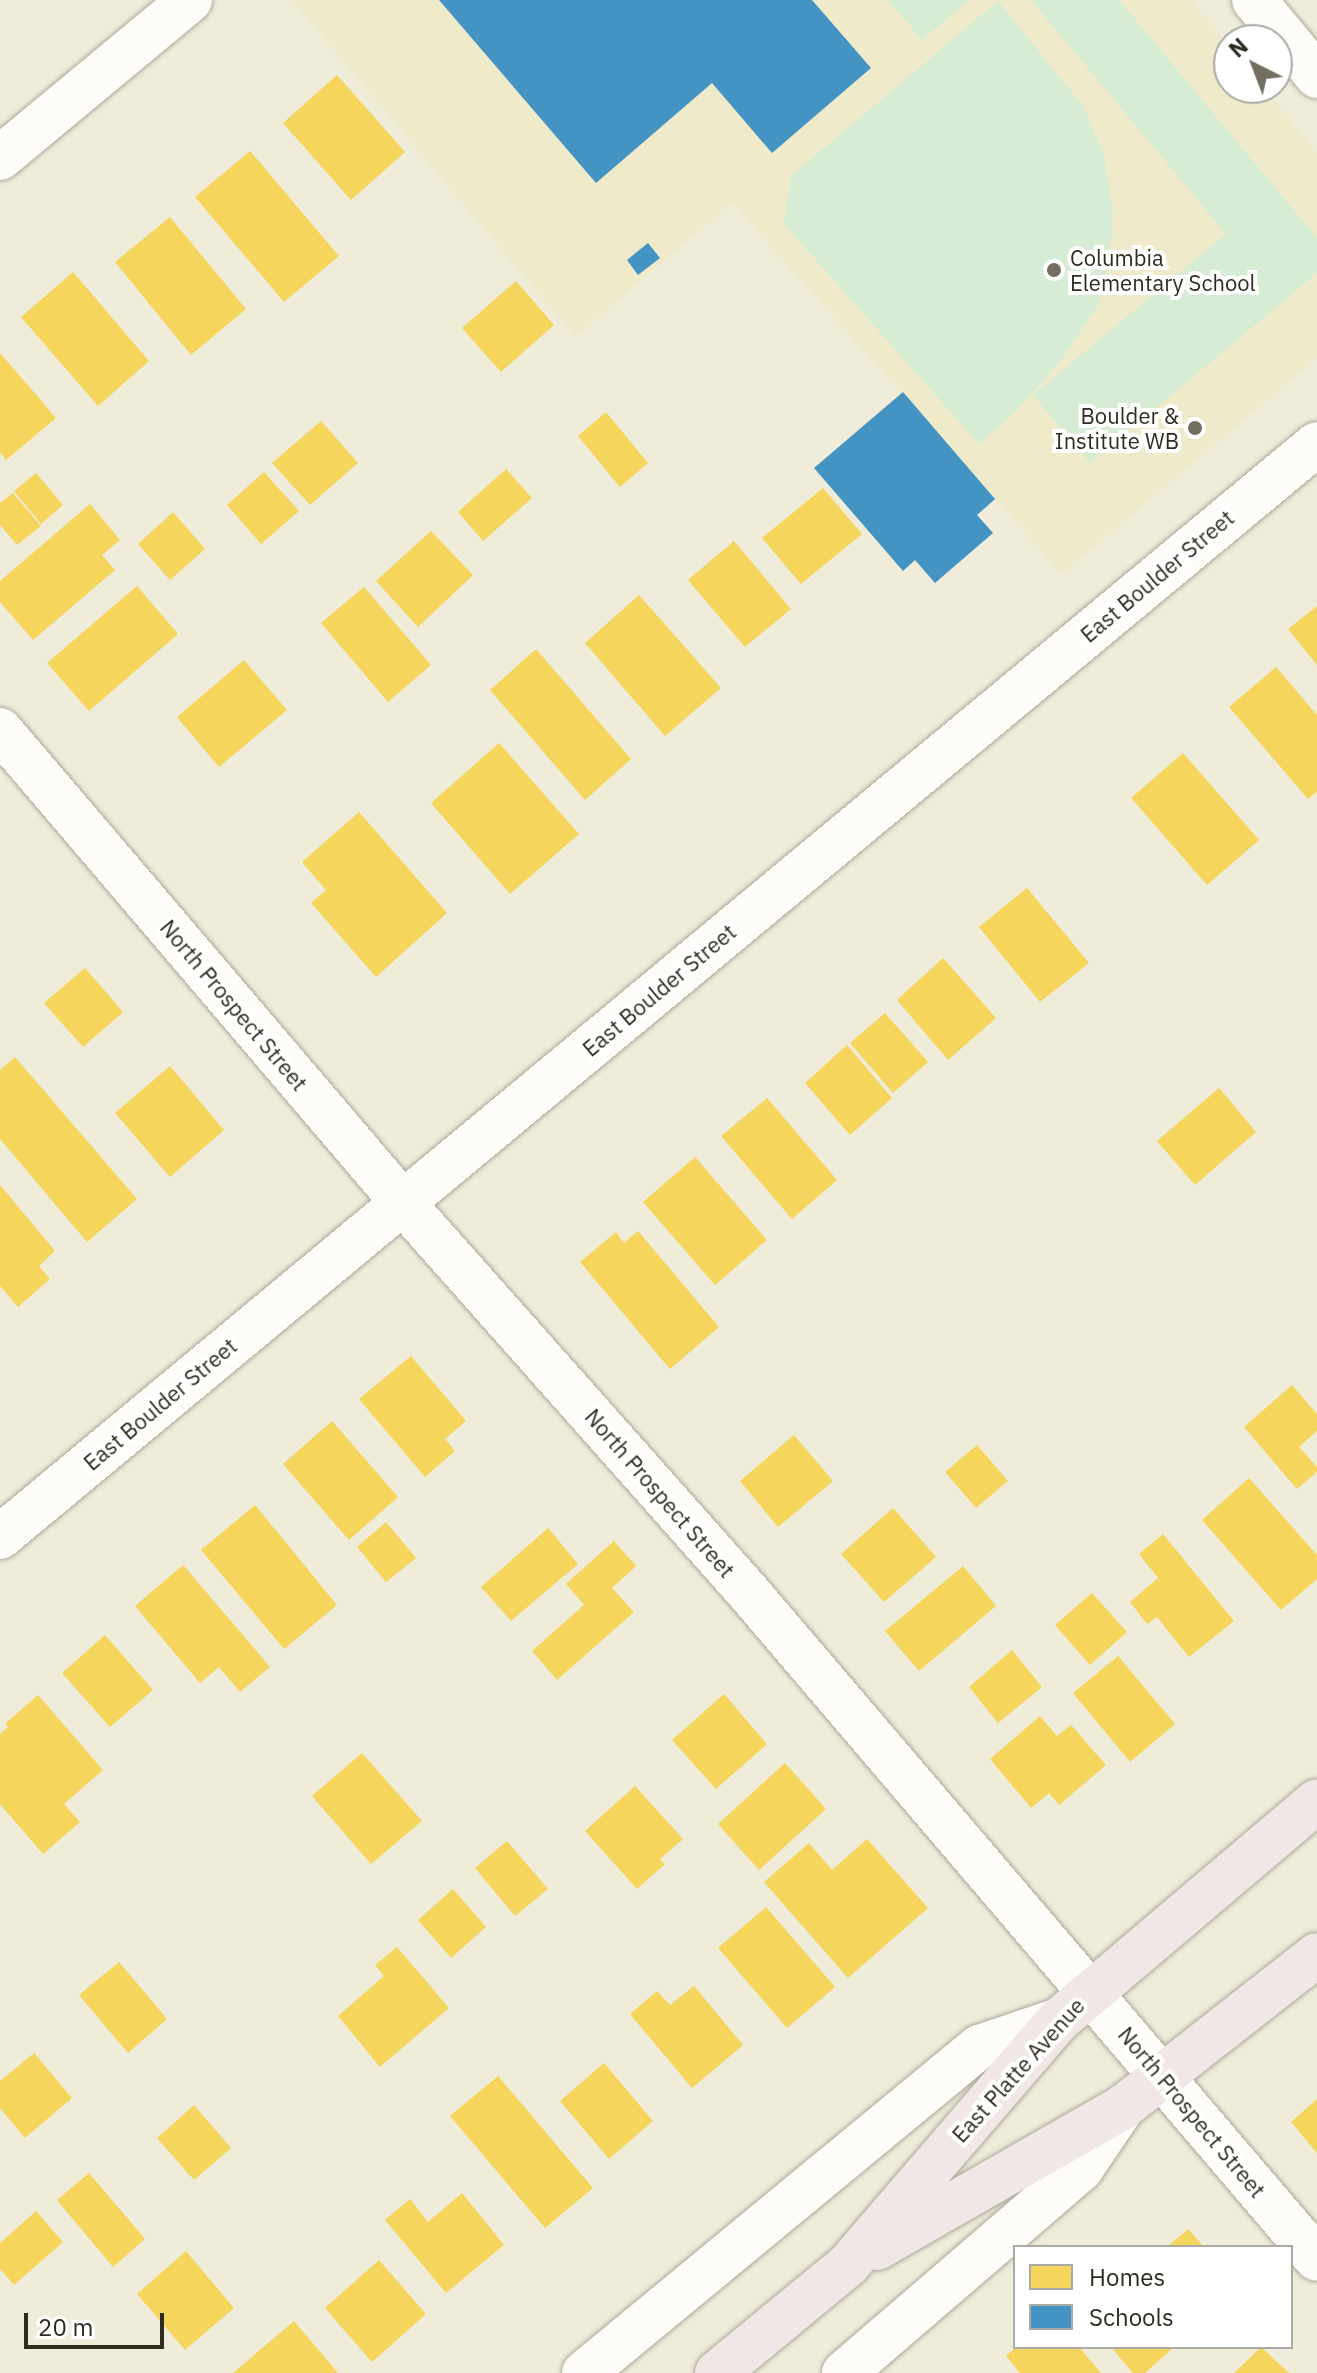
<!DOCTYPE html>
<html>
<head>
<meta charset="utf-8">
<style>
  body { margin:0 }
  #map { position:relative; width:1317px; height:2373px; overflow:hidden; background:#efecd9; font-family:"IBM Plex Sans",sans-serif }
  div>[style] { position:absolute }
  .built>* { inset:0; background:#efeaca }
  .green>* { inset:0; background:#d7ecd5 }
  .homes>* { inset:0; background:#f6d55c }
  .schools>* { inset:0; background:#4393c3 }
  .roads { filter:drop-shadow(0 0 2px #acaa9b) drop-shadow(0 0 2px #acaa9b) }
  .street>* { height:44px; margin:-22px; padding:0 22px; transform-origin:22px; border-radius:22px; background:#fdfcf9 }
  .secondary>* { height:44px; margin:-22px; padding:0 22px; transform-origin:22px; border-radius:22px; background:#fdfcf9 }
  .primary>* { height:44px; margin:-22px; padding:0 22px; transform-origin:22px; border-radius:22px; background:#f0e7e6 }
  .dots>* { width:22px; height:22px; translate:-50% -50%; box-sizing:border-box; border:4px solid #fff; border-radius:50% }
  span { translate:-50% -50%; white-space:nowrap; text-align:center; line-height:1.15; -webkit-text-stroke:8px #fff; paint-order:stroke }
  .poi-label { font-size:22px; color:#2e2c1f }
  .left { translate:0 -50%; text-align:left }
  .right { translate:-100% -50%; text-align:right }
  .street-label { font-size:22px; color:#2e2c1f }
  .legend { position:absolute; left:1013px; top:2245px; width:280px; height:104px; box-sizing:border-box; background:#fff; border:2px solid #ababa5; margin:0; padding:10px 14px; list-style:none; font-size:24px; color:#2e2c1f }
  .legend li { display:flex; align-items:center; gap:16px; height:40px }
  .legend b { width:40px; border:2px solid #ababa5 }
  .north { position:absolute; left:1213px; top:24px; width:80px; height:80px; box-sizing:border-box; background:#fff; border:2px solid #ababa5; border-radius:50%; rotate:318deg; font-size:22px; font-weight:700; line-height:32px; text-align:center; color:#2e2c1f }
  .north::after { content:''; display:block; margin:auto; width:28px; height:36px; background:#726f60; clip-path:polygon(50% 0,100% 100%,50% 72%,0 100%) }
  .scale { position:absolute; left:24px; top:2313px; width:140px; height:36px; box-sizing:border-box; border:4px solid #2e2c1f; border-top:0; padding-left:10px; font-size:24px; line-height:28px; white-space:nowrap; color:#2e2c1f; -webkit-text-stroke:6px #fff; paint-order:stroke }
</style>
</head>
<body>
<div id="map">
  <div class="built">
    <div style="clip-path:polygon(292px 0,1191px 0,1229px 46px,1229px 88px,1264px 88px,1317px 152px,1317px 358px,1062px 574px,732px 203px,575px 337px)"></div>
  </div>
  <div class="green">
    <div style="clip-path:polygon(888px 0,969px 0,922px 40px)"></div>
    <div style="clip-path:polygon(1031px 0,1119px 0,1317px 238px,1317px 273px,1090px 463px,1033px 395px,1226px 234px)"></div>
    <div style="clip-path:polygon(998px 1px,1083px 106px,1103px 152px,1113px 211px,1109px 266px,1098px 304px,1060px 361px,1015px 412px,979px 444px,784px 224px,791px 176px)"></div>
  </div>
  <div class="homes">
    <div style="clip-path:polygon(337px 75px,405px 152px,351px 200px,283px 123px)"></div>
    <div style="clip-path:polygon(250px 151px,339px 256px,284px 302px,195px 197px)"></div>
    <div style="clip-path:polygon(170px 217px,246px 309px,191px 355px,115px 262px)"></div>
    <div style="clip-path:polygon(73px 272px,149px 361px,98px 406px,21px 317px)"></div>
    <div style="clip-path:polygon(516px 281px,554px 325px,501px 372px,462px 328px)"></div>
    <div style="clip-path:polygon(0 353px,56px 418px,6px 460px,0 452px)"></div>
    <div style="clip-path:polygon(606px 412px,648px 463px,620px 487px,578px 436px)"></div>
    <div style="clip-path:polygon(321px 421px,358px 463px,310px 505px,272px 463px)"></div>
    <div style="clip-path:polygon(506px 469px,532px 498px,483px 541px,458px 512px)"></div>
    <div style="clip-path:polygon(264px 472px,299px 511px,261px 544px,227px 505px)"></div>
    <div style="clip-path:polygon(36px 473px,63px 505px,41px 524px,14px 491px)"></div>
    <div style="clip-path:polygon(823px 488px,862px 534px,801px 584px,762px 538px)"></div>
    <div style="clip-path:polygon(13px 493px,41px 526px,17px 545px,0 525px,0 503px)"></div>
    <div style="clip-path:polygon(90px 504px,120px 540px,102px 555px,115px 570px,33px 640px,0 602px,0 581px)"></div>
    <div style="clip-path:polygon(173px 512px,205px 549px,170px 580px,138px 544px)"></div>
    <div style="clip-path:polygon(431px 531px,473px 575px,418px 627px,376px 581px)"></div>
    <div style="clip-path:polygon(734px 541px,791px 609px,745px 647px,688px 580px)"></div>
    <div style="clip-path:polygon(137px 586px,178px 634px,89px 711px,47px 663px)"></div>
    <div style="clip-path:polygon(364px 587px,431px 665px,388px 702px,321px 623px)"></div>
    <div style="clip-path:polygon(639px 595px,721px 688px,665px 736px,585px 643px)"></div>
    <div style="clip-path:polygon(1317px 606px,1317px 665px,1288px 629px)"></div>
    <div style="clip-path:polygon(536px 649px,631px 759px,585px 800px,490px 690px)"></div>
    <div style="clip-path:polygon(244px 660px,287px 710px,219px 767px,177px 717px)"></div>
    <div style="clip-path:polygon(1276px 667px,1317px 715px,1317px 792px,1308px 799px,1229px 707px)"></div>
    <div style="clip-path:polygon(499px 743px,579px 834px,510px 894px,431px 803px)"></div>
    <div style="clip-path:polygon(1183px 753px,1259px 840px,1207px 885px,1131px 798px)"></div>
    <div style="clip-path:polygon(359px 812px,447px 913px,376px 977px,311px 903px,326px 890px,302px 862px)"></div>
    <div style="clip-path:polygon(1027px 888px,1089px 963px,1040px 1002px,979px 927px)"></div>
    <div style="clip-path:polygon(943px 958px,996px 1018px,948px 1060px,897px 1000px)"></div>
    <div style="clip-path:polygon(85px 968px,123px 1012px,83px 1047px,44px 1003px)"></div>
    <div style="clip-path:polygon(885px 1013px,928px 1062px,893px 1093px,850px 1043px)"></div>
    <div style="clip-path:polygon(847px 1045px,892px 1098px,850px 1135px,805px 1083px)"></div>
    <div style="clip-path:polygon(15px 1057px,137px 1199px,87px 1242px,0 1139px,0 1070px)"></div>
    <div style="clip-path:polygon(170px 1066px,224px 1130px,170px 1177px,115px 1113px)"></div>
    <div style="clip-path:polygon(1219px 1088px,1256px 1132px,1195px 1185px,1157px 1141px)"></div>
    <div style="clip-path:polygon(767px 1098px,837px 1180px,792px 1219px,721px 1136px)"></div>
    <div style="clip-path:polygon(695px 1157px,767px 1240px,715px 1285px,643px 1202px)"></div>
    <div style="clip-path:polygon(0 1185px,55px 1251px,39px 1266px,50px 1279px,18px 1307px,0 1286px)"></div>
    <div style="clip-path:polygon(638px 1231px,719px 1327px,670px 1369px,580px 1262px,616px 1232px,624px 1243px)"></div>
    <div style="clip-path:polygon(411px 1356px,466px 1421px,445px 1439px,455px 1451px,425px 1477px,359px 1399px)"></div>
    <div style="clip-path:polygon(1292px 1385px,1317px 1414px,1317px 1431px,1299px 1447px,1317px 1467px,1317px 1472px,1297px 1489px,1244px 1427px)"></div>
    <div style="clip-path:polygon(332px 1421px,398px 1497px,349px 1540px,283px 1464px)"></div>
    <div style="clip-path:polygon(794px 1435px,833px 1481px,778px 1527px,740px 1481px)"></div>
    <div style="clip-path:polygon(977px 1445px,1008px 1481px,976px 1508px,945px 1472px)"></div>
    <div style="clip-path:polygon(1249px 1478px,1317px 1555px,1317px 1579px,1281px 1610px,1202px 1520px)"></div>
    <div style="clip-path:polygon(255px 1505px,337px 1605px,284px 1649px,201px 1550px)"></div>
    <div style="clip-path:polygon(893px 1508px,936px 1557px,884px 1602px,841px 1554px)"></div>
    <div style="clip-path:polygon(386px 1522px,416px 1558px,386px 1582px,357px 1547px)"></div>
    <div style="clip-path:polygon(548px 1528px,578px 1564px,511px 1621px,481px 1587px)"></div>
    <div style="clip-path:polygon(1163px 1534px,1234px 1621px,1189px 1657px,1157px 1617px,1147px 1624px,1130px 1602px,1158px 1578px,1139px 1554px)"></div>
    <div style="clip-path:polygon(614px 1541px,636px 1566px,612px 1588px,634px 1612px,557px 1680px,532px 1651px,584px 1605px,566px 1584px)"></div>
    <div style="clip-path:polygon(183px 1565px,270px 1667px,240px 1692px,219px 1667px,200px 1683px,135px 1606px)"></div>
    <div style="clip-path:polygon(963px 1566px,996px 1606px,919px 1671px,885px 1631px)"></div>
    <div style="clip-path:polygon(1092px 1593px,1127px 1632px,1090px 1665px,1055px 1625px)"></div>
    <div style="clip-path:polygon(105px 1635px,153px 1690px,110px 1727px,62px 1673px)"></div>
    <div style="clip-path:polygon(1012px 1650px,1042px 1687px,998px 1723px,969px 1687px)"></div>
    <div style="clip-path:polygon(1118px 1656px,1175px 1724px,1130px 1762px,1073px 1693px)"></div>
    <div style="clip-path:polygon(724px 1694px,767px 1744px,716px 1789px,672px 1740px)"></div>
    <div style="clip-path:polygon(38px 1695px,103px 1770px,64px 1804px,80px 1822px,43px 1854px,0 1804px,0 1734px,8px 1727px,5px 1724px)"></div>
    <div style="clip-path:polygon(1040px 1716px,1057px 1736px,1071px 1725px,1106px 1765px,1059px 1805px,1049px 1793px,1031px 1808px,990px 1759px)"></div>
    <div style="clip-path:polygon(362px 1753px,422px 1821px,371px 1864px,312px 1796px)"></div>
    <div style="clip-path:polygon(785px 1763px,826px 1809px,759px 1870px,718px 1824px)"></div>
    <div style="clip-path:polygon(635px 1786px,683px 1839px,660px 1859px,665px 1864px,637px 1889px,585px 1831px)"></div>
    <div style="clip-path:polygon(867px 1839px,928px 1908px,848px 1978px,764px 1882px,809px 1843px,832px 1870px)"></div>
    <div style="clip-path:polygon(507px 1841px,548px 1889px,515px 1916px,475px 1868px)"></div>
    <div style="clip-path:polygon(453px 1889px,486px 1927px,451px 1958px,418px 1920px)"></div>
    <div style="clip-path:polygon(766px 1907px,835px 1987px,787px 2028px,718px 1948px)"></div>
    <div style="clip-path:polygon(397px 1947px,449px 2008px,380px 2067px,338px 2016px,384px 1976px,375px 1965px)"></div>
    <div style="clip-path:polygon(119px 1962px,167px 2019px,128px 2053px,79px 1995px)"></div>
    <div style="clip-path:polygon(694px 1986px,743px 2045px,692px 2088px,630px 2014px,657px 1991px,670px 2005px)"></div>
    <div style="clip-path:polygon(34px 2053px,72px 2098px,25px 2138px,0 2108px,0 2081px)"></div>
    <div style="clip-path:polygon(604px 2063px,653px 2121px,609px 2159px,560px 2101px)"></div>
    <div style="clip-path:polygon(498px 2076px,593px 2188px,545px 2228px,450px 2116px)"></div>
    <div style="clip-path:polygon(1317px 2099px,1317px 2153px,1291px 2122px)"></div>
    <div style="clip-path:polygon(194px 2105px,231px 2148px,194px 2180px,157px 2138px)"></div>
    <div style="clip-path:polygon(89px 2173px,145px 2239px,113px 2267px,57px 2200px)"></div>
    <div style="clip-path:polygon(462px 2193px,504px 2245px,446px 2293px,385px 2220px,410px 2199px,428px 2222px)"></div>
    <div style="clip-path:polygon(36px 2211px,63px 2242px,14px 2285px,0 2269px,0 2243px)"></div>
    <div style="clip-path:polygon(1188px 2229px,1204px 2247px,1167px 2247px)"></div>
    <div style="clip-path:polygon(186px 2251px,234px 2308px,185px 2350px,137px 2294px)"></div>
    <div style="clip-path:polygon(379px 2260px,426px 2314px,372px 2362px,325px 2308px)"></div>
    <div style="clip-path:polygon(294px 2321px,338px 2373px,233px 2373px)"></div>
    <div style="clip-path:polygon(1016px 2347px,1079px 2347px,1101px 2373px,1020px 2373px,1006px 2356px)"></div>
    <div style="clip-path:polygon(1111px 2347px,1174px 2347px,1145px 2373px,1133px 2373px)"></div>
    <div style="clip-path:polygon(1261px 2347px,1289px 2373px,1234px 2373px)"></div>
  </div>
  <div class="schools">
    <div style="clip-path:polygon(439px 0,812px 0,871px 68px,772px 153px,712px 83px,596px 183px)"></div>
    <div style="clip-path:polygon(648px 243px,660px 258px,638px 275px,627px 260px)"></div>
    <div style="clip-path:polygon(903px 392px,995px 499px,977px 515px,993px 533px,935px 583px,915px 560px,903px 571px,814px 468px)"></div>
  </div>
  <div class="roads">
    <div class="street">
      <div style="left:0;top:158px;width:247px;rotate:-39.7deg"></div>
      <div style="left:0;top:730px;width:621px;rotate:49.57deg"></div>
      <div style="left:403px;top:1203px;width:521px;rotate:48.42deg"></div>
      <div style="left:749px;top:1593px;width:875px;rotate:49.54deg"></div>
      <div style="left:584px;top:2373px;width:512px;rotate:-39.53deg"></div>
      <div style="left:979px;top:2047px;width:84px;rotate:-18.6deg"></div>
      <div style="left:844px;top:2373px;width:313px;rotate:-40.7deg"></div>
      <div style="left:1081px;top:2169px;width:75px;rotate:-55.9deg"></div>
    </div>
    <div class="secondary">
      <div style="left:1254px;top:0;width:99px;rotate:50.3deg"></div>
      <div style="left:0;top:1537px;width:1711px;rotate:-39.69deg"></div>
    </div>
    <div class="primary">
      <div style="left:877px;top:2248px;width:284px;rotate:-29.8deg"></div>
      <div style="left:1123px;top:2107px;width:246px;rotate:-38.1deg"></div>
      <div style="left:717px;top:2373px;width:170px;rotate:-39.5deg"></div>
      <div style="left:848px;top:2265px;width:323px;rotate:-49.3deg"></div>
      <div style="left:1059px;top:2020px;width:338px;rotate:-40.3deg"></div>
    </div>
  </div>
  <div class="dots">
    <div style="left:1054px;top:270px;background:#726f60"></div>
    <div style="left:1195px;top:428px;background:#726f60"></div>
  </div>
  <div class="poi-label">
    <span class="left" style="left:1070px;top:270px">Columbia<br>Elementary School</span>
    <span class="right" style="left:1179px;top:428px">Boulder &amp;<br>Institute WB</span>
  </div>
  <div class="street-label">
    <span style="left:1157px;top:576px;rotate:-40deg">East Boulder Street</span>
    <span style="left:659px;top:990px;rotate:-40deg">East Boulder Street</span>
    <span style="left:234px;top:1005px;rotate:50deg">North Prospect Street</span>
    <span style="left:160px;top:1404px;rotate:-40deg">East Boulder Street</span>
    <span style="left:660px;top:1493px;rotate:49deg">North Prospect Street</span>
    <span style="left:1018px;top:2070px;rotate:-48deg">East Platte Avenue</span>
    <span style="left:1192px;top:2112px;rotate:50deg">North Prospect Street</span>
  </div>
  <ul class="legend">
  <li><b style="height:22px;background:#f6d55c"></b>Homes</li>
  <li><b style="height:22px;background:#4393c3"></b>Schools</li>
  </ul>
  <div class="north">N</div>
  <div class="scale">20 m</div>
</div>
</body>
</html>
